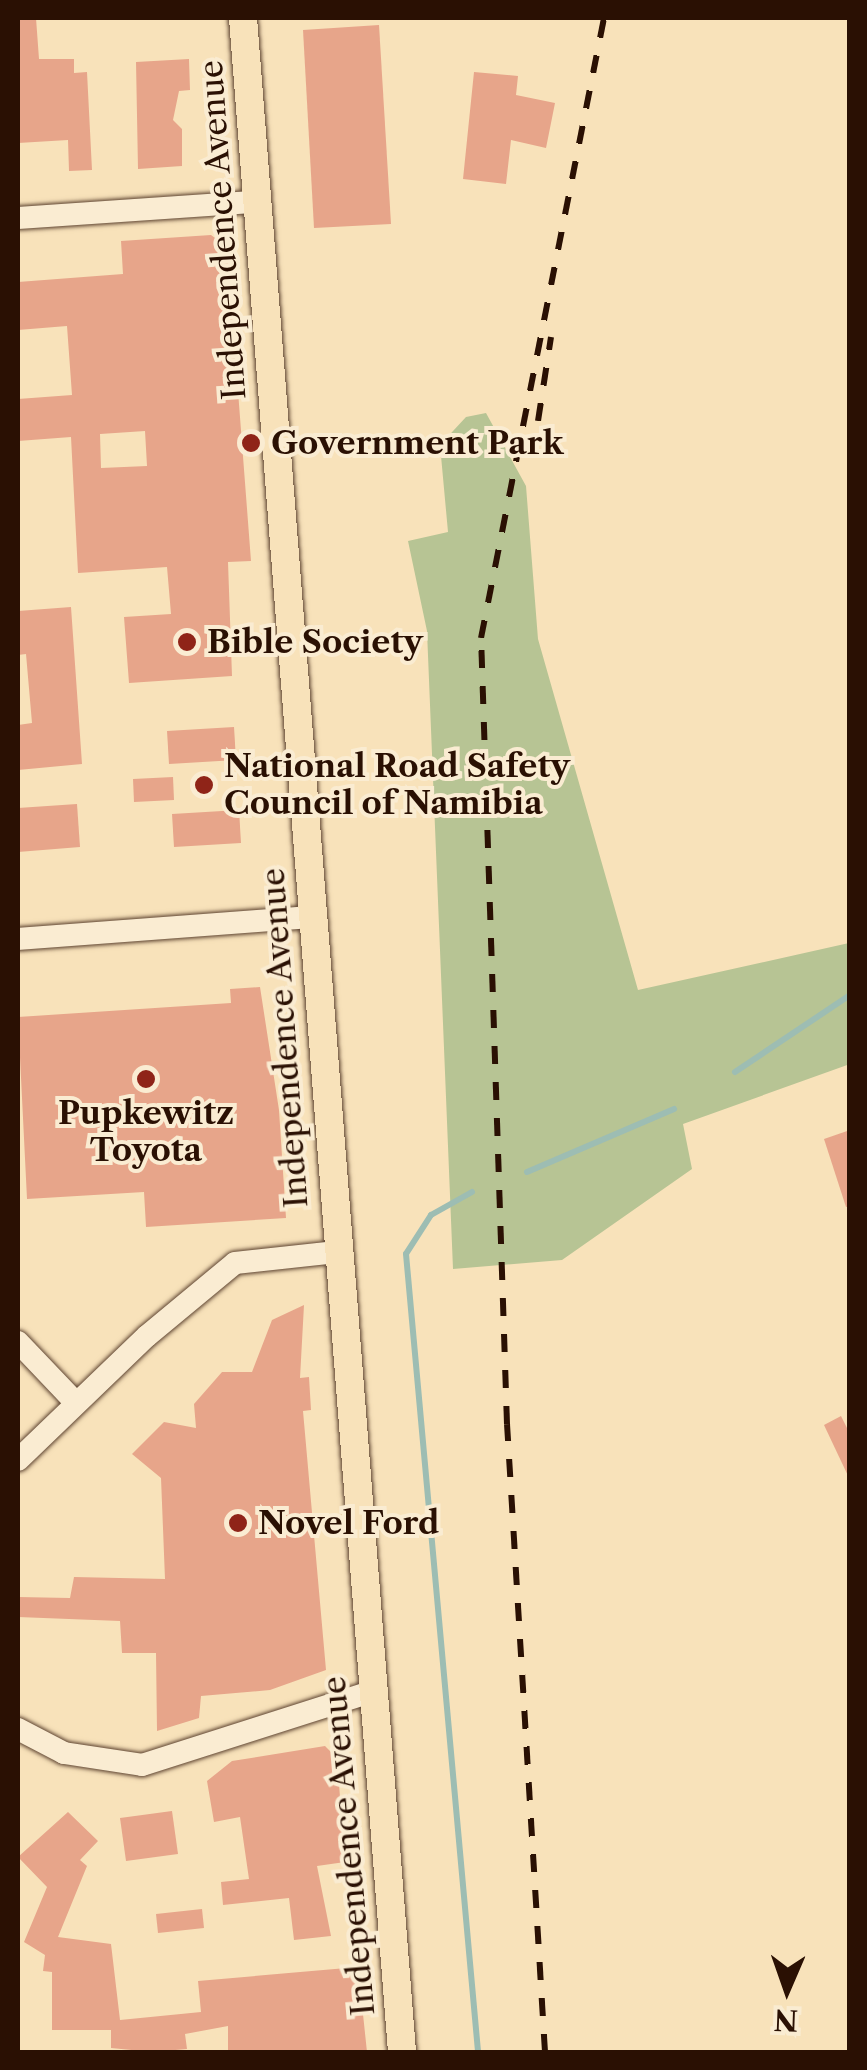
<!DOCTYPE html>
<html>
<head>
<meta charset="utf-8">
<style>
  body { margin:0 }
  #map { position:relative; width:867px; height:2070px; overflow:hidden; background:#f8e2ba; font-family:"Libre Caslon Text",serif }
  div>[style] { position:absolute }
  .green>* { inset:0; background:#b7c494 }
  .stream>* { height:6px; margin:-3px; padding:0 3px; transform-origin:3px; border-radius:3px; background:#9dbdb3 }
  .building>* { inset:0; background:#e7a58a }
  .roads { filter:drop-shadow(0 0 2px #5e4431) drop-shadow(0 0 2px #5e4431) }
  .minor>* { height:22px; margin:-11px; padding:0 11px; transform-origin:11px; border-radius:11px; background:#faecd2 }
  .major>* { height:28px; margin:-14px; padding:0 14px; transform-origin:14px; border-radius:14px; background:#f8e2ba }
  .rail>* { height:6px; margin-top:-3px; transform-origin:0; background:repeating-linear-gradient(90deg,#2a1003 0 18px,transparent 0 36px) }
  .dots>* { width:28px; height:28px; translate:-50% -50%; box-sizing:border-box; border:5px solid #faecd2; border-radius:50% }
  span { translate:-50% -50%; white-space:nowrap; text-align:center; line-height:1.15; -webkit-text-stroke:8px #faecd2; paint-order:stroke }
  .street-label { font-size:32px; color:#2a1003 }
  .poi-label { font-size:32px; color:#2a1003; font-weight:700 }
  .left { translate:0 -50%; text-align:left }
  .frame { position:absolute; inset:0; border:20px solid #2a1003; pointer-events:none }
  .north { position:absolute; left:737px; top:1940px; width:100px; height:100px; -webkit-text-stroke:8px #faecd2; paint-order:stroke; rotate:182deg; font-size:28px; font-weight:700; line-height:40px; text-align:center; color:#2a1003 }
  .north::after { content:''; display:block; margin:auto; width:35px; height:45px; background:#2a1003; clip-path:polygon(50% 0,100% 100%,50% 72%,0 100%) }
</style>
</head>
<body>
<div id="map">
  <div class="green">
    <div style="clip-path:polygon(486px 413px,526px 486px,538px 639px,638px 990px,849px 943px,850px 1064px,683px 1124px,692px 1169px,562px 1260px,453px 1269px,427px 631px,408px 541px,448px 532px,440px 445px,466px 417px)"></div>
  </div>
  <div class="stream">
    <div style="left:735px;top:1072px;width:138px;rotate:-33.8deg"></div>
    <div style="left:527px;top:1172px;width:160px;rotate:-23.2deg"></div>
    <div style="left:472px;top:1192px;width:47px;rotate:150.7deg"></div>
    <div style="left:431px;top:1215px;width:46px;rotate:122.7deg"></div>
    <div style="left:406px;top:1254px;width:801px;rotate:84.84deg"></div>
  </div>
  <div class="building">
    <div style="clip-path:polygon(18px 18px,36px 18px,39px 59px,74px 59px,74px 73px,87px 72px,92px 170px,69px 171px,68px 140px,18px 143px)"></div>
    <div style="clip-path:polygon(379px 25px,391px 224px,314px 228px,303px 30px)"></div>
    <div style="clip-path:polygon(189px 59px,190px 90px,179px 91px,173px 120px,182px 129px,182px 166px,138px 169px,136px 62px)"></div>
    <div style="clip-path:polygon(474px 72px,518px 76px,516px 95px,555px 103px,546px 148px,511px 140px,506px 184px,463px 179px)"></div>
    <div style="clip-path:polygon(evenodd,211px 235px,227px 247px,251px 561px,228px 562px,232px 676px,129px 683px,124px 617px,171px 614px,167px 567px,78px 573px,71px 437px,18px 441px,18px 399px,72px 395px,67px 326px,18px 330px,18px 282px,123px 274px,121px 241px,211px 235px,145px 431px,147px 466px,101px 468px,100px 434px,145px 431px)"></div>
    <div style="clip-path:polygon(71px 607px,82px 764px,18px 770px,18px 725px,32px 723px,26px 654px,18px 655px,18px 611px)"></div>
    <div style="clip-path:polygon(234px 727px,236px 760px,169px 764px,167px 731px)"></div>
    <div style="clip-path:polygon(173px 777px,174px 800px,134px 802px,133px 779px)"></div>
    <div style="clip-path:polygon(77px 804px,80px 847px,18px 852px,18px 808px)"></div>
    <div style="clip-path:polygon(239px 810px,241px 843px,174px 847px,172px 814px)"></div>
    <div style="clip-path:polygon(260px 987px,279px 1110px,286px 1218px,146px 1227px,144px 1192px,27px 1199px,18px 1017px,231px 1003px,230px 989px)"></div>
    <div style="clip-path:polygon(850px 1130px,850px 1206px,846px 1207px,824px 1139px)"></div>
    <div style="clip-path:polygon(304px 1305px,300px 1378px,309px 1377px,311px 1410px,303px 1411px,326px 1670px,270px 1690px,201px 1696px,199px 1718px,157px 1731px,156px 1653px,122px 1653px,120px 1621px,18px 1617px,18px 1597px,70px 1598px,74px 1577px,165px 1579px,161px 1478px,132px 1454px,164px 1422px,196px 1428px,194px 1404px,222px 1372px,252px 1372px,272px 1320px)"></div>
    <div style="clip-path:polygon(841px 1416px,850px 1434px,850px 1480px,824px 1425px)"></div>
    <div style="clip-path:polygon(325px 1746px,337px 1758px,345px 1862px,317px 1866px,331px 1936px,294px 1940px,289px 1898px,223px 1905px,221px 1882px,249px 1879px,240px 1817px,214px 1822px,207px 1781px,232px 1761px)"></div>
    <div style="clip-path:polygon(172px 1811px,178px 1854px,126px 1861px,120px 1818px)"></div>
    <div style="clip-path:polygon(68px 1812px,98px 1841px,80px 1860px,87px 1866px,58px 1937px,111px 1944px,120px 2020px,201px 2012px,198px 1981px,358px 1967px,367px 2052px,228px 2052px,228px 2026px,185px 2034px,187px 2049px,152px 2052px,111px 2048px,111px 2030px,52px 2030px,52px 1972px,43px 1971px,45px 1955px,24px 1942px,47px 1887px,18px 1857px)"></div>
    <div style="clip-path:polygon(202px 1909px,204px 1928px,158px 1933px,156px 1914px)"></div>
  </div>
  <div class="roads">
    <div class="minor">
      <div style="left:18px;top:218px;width:238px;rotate:-3.9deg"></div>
      <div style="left:18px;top:939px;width:296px;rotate:-4.3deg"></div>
      <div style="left:18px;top:1342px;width:84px;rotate:46.4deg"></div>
      <div style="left:18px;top:1460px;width:179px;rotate:-43.9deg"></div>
      <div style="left:147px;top:1336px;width:114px;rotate:-39.7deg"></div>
      <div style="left:235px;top:1263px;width:102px;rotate:-6.2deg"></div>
      <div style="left:18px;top:1729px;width:52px;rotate:27.6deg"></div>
      <div style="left:64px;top:1753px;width:79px;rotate:8.7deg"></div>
      <div style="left:142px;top:1765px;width:240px;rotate:-17.7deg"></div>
    </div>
    <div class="major">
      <div style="left:243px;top:18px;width:2040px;rotate:85.53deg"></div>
    </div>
  </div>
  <div class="rail">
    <div style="left:538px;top:421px;width:85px;rotate:-81.2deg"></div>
    <div style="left:545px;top:2052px;width:629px;rotate:-93.46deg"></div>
    <div style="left:507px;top:1424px;width:786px;rotate:-91.89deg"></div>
    <div style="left:481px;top:638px;width:632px;rotate:-78.78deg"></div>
  </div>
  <div class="dots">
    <div style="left:251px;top:443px;background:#8f2418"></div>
    <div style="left:187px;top:642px;background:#8f2418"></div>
    <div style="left:204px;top:785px;background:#8f2418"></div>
    <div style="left:146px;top:1079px;background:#8f2418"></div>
    <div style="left:238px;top:1523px;background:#8f2418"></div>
  </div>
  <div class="street-label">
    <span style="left:223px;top:230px;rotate:-94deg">Independence Avenue</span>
    <span style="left:285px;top:1038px;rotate:-94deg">Independence Avenue</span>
    <span style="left:349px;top:1846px;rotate:-95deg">Independence Avenue</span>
  </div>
  <div class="poi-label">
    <span class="left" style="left:271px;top:443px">Government Park</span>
    <span class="left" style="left:207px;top:642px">Bible Society</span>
    <span class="left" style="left:224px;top:785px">National Road Safety<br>Council of Namibia</span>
    <span style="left:146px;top:1132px">Pupkewitz<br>Toyota</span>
    <span class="left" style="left:258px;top:1523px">Novel Ford</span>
  </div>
  <div class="frame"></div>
  <div class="north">N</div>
</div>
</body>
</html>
